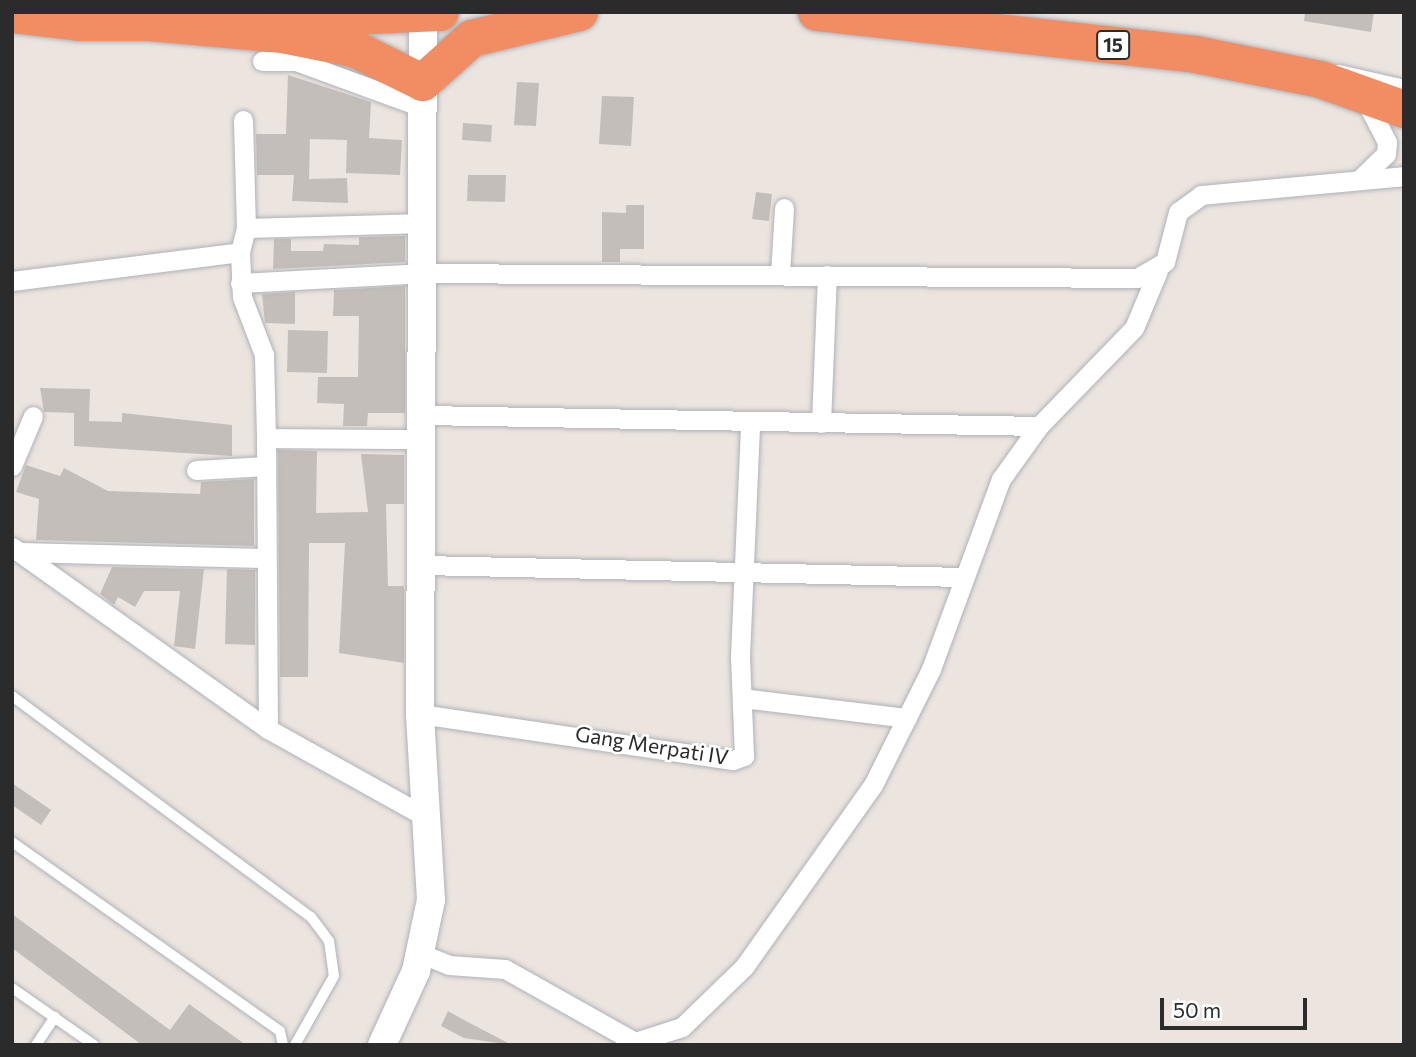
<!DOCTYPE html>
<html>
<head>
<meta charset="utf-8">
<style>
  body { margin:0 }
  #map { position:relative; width:1416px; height:1057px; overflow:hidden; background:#ece4de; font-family:Commissioner,sans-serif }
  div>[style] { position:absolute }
  .building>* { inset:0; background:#c4beba }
  .roads { filter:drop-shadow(0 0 2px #aeb2ba) drop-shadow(0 0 2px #aeb2ba) }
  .lane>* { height:10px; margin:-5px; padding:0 5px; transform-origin:5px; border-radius:5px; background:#fff }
  .street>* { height:19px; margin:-9.5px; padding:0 9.5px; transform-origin:9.5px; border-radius:9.5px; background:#fff }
  .secondary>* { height:28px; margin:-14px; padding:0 14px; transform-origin:14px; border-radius:14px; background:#fff }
  .highway>* { height:37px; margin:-18.5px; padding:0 18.5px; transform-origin:18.5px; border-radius:18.5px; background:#f28c62 }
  span { translate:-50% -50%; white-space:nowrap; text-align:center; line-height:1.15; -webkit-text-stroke:5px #fff; paint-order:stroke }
  .shield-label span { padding:2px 5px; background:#fff; border:2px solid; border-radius:5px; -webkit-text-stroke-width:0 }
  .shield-label { font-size:19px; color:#2b2b2b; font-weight:700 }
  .street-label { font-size:21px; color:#2b2b2b }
  .frame { position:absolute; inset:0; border:14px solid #2b2b2b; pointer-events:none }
  .scale { position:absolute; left:1160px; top:998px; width:147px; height:32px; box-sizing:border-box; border:4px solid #2b2b2b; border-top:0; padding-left:9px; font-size:21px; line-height:24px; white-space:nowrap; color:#2b2b2b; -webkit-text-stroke:5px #fff; paint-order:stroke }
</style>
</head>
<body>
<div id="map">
  <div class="building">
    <div style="clip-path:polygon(1305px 12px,1374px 12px,1371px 32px,1304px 21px)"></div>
    <div style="clip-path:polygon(288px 75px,371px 102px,369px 138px,402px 140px,400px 175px,346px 173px,347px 140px,310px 139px,309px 179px,347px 178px,348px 203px,292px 201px,294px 175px,257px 175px,256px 134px,286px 134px)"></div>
    <div style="clip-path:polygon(517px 82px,539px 83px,536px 126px,514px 125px)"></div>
    <div style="clip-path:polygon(602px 96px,634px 97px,631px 146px,599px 144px)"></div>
    <div style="clip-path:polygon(463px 123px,492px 125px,491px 142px,462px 140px)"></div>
    <div style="clip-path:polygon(468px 175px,506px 175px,505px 202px,467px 201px)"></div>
    <div style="clip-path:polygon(756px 192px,772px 194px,769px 221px,752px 219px)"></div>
    <div style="clip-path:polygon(626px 205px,644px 205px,644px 249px,620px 249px,620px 262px,602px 262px,602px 212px,626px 213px)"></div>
    <div style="clip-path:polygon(405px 236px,405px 262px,273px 269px,274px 239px,291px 239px,291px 251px,323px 251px,324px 244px,359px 245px,359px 237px)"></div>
    <div style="clip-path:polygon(405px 286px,405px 413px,368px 413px,367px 426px,343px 426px,344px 404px,317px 403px,318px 377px,358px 377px,359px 316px,333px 316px,334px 290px)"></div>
    <div style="clip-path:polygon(295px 292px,295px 324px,265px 323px,262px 294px)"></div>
    <div style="clip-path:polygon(288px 330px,328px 331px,327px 373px,287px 372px)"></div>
    <div style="clip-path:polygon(40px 388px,90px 389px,89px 421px,122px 422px,122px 413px,232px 425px,232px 456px,74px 446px,74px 413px,44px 412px)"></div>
    <div style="clip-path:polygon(278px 450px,317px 451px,316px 513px,368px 512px,361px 454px,404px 455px,404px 504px,386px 504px,388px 586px,404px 586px,404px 663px,339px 653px,345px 543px,309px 543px,308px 677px,280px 677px)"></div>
    <div style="clip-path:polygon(26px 465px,60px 476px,64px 468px,108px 491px,200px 494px,201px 482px,254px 479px,254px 546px,36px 540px,39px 499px,16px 492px)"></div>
    <div style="clip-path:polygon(112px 567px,204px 569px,195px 649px,174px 646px,180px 591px,144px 591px,135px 607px,118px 597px,114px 605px,100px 594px)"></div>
    <div style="clip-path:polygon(227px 569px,255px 570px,255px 645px,225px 644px)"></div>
    <div style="clip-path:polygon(12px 783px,51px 810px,41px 825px,12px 805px)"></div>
    <div style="clip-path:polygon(12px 914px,170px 1030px,189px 1004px,246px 1045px,142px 1045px,12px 948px)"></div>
    <div style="clip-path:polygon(448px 1011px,464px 1020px,512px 1045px,464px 1038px,441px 1026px)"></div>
  </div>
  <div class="roads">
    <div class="lane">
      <div style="left:12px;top:696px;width:372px;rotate:36.5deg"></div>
      <div style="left:311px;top:917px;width:30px;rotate:53deg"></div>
      <div style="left:329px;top:941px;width:35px;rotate:82deg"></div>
      <div style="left:334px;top:976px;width:79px;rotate:119.5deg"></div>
      <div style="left:12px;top:842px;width:328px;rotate:35.2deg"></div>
      <div style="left:280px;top:1031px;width:14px;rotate:78deg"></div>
      <div style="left:12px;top:988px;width:100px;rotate:34.8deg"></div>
      <div style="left:36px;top:1045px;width:34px;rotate:-56deg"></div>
    </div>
    <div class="street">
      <div style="left:262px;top:61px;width:34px"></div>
      <div style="left:296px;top:61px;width:134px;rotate:20.1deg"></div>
      <div style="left:1338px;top:74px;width:68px;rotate:12.8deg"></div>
      <div style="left:1361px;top:178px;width:35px;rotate:-44deg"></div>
      <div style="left:1386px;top:154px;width:12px;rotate:-85deg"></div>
      <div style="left:1387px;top:142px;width:50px;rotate:-117.6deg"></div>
      <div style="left:246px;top:228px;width:178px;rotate:-1.6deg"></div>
      <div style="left:240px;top:252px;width:45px;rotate:87.5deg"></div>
      <div style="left:242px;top:297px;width:62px;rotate:69.2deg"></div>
      <div style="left:264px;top:355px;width:83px;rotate:88.6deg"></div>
      <div style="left:780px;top:274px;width:66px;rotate:-86.5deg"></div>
      <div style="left:12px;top:281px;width:230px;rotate:-7.2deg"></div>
      <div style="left:240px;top:252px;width:25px;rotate:-76deg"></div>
      <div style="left:246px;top:228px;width:108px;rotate:-91.6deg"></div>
      <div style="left:240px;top:283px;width:185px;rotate:-3.1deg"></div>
      <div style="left:425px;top:273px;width:712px;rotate:0.4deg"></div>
      <div style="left:1137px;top:278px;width:32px;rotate:-30deg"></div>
      <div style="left:1165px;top:262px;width:52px;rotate:-75.4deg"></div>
      <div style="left:1178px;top:212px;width:29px;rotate:-36deg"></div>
      <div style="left:1201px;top:195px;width:204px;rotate:-5.3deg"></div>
      <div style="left:423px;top:415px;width:616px;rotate:1.02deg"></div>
      <div style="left:1039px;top:426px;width:136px;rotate:-45.9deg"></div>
      <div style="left:1134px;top:328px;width:62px;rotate:-67.2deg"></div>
      <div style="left:821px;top:423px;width:148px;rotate:-87.7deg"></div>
      <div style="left:12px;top:466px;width:54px;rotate:-67.2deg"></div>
      <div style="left:196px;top:470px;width:70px;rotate:-3.3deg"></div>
      <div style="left:12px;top:547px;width:314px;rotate:35.4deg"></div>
      <div style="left:268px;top:729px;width:183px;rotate:29.1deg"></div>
      <div style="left:19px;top:552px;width:245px;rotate:1.4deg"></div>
      <div style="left:422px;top:565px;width:541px;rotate:1.27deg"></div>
      <div style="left:742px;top:698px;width:166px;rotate:6.9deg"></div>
      <div style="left:420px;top:714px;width:316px;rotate:8.4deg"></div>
      <div style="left:733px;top:760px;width:12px;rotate:-20deg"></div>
      <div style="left:744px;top:756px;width:100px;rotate:-92.3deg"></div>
      <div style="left:740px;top:656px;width:233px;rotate:-87.5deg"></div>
      <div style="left:268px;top:729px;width:291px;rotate:-90.4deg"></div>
      <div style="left:266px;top:438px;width:157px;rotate:0.4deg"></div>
      <div style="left:422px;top:954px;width:29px;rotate:22deg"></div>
      <div style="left:449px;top:965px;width:56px;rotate:4.1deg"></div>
      <div style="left:505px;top:969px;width:149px;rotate:29.3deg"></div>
      <div style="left:635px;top:1042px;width:49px;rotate:-17.7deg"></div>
      <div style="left:682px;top:1027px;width:86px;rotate:-44.1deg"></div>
      <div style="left:744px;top:967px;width:223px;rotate:-54.7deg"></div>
      <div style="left:873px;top:785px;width:130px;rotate:-63.4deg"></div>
      <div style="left:931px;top:669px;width:202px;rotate:-69.8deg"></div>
      <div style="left:1001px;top:479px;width:65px;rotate:-54.4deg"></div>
    </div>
    <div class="secondary">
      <div style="left:382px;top:1045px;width:81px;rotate:-65.3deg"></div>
      <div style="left:416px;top:971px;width:73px;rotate:-78.1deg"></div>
      <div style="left:431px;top:900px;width:186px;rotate:-93.4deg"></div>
      <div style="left:420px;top:714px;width:702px;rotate:-89.76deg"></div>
    </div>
    <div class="highway">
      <div style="left:816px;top:12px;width:381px;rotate:6.3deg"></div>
      <div style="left:1195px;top:54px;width:127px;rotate:11.3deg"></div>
      <div style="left:1320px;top:79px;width:89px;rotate:19.7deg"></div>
      <div style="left:12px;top:14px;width:67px;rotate:6.8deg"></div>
      <div style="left:79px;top:22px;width:93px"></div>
      <div style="left:279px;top:19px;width:161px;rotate:-2.5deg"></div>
      <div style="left:149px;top:22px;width:134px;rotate:5.2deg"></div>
      <div style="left:282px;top:34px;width:72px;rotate:11.2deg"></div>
      <div style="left:353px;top:48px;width:77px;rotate:26.2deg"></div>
      <div style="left:422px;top:82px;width:66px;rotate:-41.9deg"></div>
      <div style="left:471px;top:38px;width:111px;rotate:-13.5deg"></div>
    </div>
  </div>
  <div class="shield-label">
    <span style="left:1113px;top:45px">15</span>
  </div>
  <div class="street-label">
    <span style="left:652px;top:745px;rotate:9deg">Gang Merpati IV</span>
  </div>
  <div class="frame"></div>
  <div class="scale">50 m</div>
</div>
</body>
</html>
